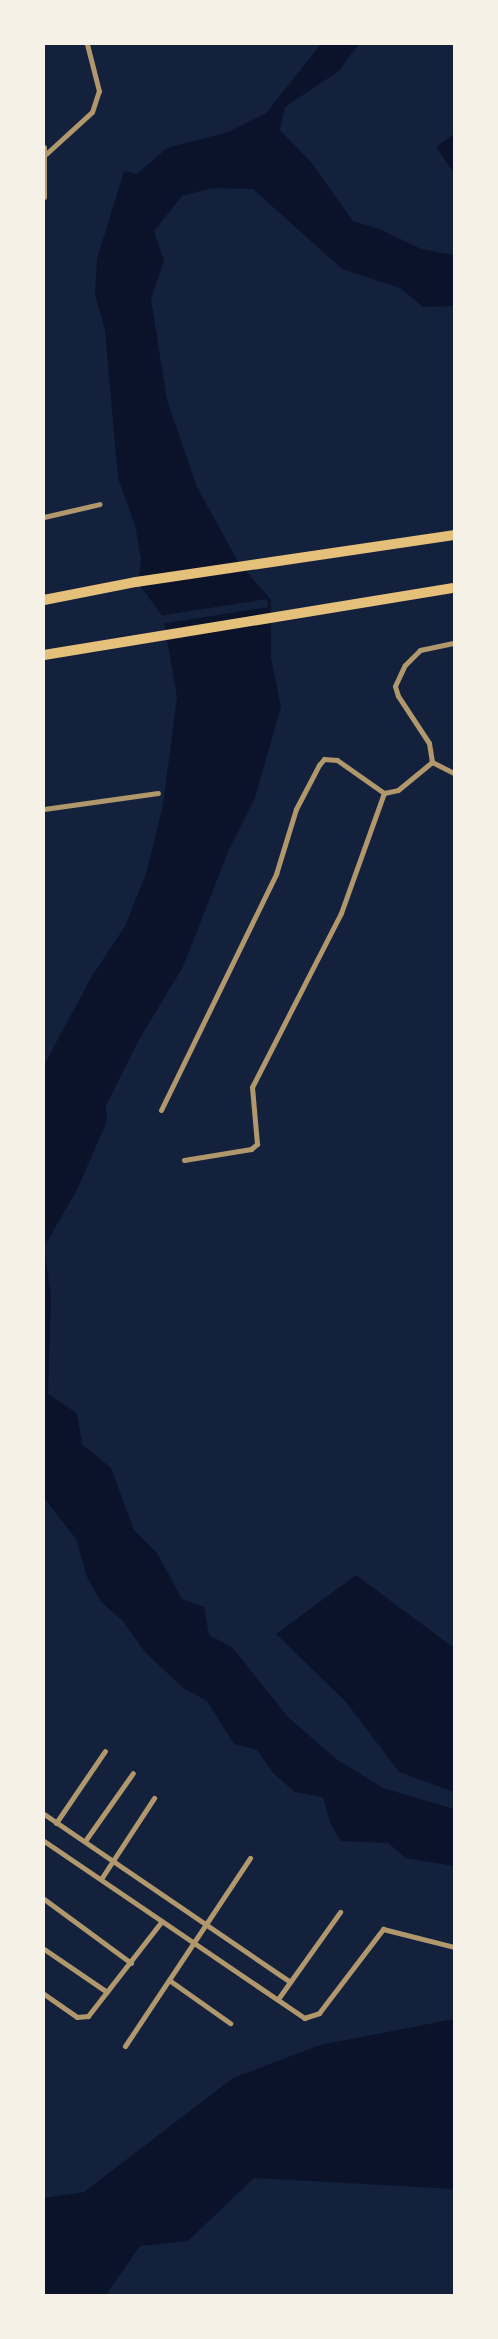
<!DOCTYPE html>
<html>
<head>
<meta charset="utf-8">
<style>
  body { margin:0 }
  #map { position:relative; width:498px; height:2339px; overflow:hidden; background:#14213d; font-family:Karla,sans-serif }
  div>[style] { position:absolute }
  .water>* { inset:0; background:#0b132b }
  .pier>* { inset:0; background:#14213d }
  .minor>* { height:5px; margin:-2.5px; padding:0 2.5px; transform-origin:2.5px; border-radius:2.5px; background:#b1986c }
  .motorway>* { height:10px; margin:-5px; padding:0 5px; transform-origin:5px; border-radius:5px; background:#e5c07b }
  span { translate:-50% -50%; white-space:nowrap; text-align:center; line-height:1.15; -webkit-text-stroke:5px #f6f1e7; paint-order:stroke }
  .frame { position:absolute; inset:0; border:45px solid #f6f1e7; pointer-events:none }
</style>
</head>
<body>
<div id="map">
  <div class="water">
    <div style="clip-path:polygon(321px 44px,359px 44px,339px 71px,285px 107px,280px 130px,310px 161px,353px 221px,382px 230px,421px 249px,454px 255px,454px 306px,423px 307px,400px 288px,342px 269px,253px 189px,212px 188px,182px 196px,154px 231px,164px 261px,151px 299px,167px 400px,197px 487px,239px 563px,271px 600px,271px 658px,281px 707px,255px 798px,228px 852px,183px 967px,140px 1038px,106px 1106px,107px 1121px,78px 1188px,44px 1247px,51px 1296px,48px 1394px,77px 1413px,82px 1444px,111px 1468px,134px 1530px,157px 1553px,182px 1599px,204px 1607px,209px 1635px,232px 1647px,288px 1717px,336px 1759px,383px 1788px,454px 1809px,454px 1866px,406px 1858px,388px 1843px,341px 1841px,330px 1823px,323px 1797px,295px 1792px,274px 1774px,257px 1750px,234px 1744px,207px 1701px,182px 1687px,145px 1652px,123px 1621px,101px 1602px,87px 1577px,76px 1539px,44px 1498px,44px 1065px,92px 976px,125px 926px,146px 874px,163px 805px,177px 697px,163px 617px,138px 583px,141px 560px,135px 525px,118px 478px,105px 330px,95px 294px,97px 259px,124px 171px,137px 174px,167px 148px,228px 132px,266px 113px)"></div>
    <div style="clip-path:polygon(454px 134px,454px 173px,436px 147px)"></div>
    <div style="clip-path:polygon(356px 1575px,454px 1648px,454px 1792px,399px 1772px,346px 1702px,276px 1634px)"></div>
    <div style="clip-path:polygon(454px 2019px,454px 2189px,254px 2178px,188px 2241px,140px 2246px,106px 2295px,44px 2295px,44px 2198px,84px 2192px,233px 2078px,320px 2045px)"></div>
  </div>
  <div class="pier">
    <div style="clip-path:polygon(267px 599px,268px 607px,161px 624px,159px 616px)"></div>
  </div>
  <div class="minor">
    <div style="left:44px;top:147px;width:50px;rotate:90deg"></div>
    <div style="left:46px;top:154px;width:62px;rotate:-42.4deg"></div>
    <div style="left:92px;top:112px;width:22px;rotate:-72deg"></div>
    <div style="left:99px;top:91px;width:49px;rotate:-104.3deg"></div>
    <div style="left:44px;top:517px;width:57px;rotate:-13.1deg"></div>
    <div style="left:432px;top:762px;width:25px;rotate:27deg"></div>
    <div style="left:44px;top:809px;width:115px;rotate:-8deg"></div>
    <div style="left:161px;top:1110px;width:263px;rotate:-64deg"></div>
    <div style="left:276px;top:874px;width:68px;rotate:-72.9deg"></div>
    <div style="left:296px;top:809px;width:50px;rotate:-62.4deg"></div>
    <div style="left:319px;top:765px;width:8px;rotate:-50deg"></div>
    <div style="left:324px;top:759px;width:13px;rotate:4deg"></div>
    <div style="left:337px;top:760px;width:57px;rotate:35.1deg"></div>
    <div style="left:384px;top:793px;width:14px;rotate:-12deg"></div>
    <div style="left:398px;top:790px;width:44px;rotate:-39.5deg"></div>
    <div style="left:432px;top:762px;width:19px;rotate:-99deg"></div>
    <div style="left:429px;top:743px;width:56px;rotate:-123.4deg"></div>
    <div style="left:398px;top:696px;width:10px;rotate:-107deg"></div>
    <div style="left:395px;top:686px;width:23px;rotate:-65deg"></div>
    <div style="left:405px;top:665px;width:21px;rotate:-45deg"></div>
    <div style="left:420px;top:650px;width:35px;rotate:-12deg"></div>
    <div style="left:184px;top:1160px;width:68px;rotate:-9.3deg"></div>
    <div style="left:251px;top:1149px;width:8px;rotate:-40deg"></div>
    <div style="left:257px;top:1144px;width:57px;rotate:-95deg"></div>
    <div style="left:252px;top:1087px;width:195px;rotate:-62.9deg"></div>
    <div style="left:341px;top:913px;width:127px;rotate:-70.3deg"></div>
    <div style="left:44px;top:1814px;width:298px;rotate:34.3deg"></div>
    <div style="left:56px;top:1823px;width:87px;rotate:-55.8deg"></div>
    <div style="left:44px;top:1841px;width:315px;rotate:34.2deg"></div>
    <div style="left:304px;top:2018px;width:16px;rotate:-18deg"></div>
    <div style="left:319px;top:2013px;width:106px;rotate:-52.7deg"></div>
    <div style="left:383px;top:1929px;width:73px;rotate:14.2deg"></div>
    <div style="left:85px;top:1841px;width:83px;rotate:-54.8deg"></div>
    <div style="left:101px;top:1879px;width:97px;rotate:-56.8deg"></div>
    <div style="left:44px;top:1899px;width:108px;rotate:36.3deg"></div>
    <div style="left:44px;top:1949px;width:76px;rotate:34.3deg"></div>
    <div style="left:169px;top:1980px;width:75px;rotate:35.2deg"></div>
    <div style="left:44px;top:1994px;width:40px;rotate:34.9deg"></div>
    <div style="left:77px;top:2017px;width:11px;rotate:-5deg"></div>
    <div style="left:88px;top:2016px;width:120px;rotate:-52.1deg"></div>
    <div style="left:278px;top:1999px;width:107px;rotate:-54.5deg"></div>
    <div style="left:125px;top:2046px;width:226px;rotate:-56.4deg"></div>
  </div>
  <div class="motorway">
    <div style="left:44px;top:600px;width:94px;rotate:-11.1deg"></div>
    <div style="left:136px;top:582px;width:321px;rotate:-8.4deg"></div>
    <div style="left:44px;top:655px;width:415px;rotate:-9.3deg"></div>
  </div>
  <div class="frame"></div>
</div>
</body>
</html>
